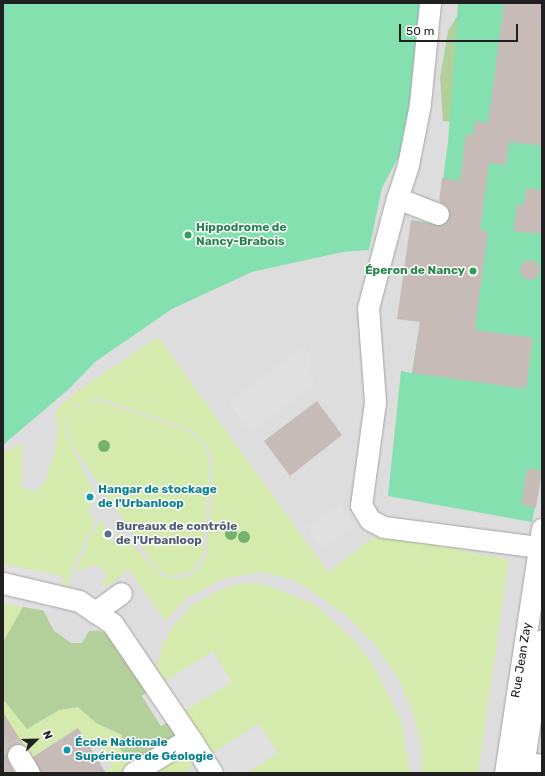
<!DOCTYPE html>
<html>
<head>
<meta charset="utf-8">
<style>
  body { margin:0 }
  #map { position:relative; width:545px; height:776px; overflow:hidden; background:#f1ece7; font-family:Rubik,sans-serif }
  div>[style] { position:absolute }
  .residential>* { inset:0; background:#dedddd }
  .grass>* { inset:0; background:#d4ebad }
  .forest>* { inset:0; background:#b3d09b }
  .pitch>* { inset:0; background:#85e0af }
  .parking>* { inset:0; background:#e0e0e0 }
  .building>* { inset:0; background:#c6bbb6 }
  .round { border-radius:50% }
  .minor-tunnel>* { height:21px; margin-top:-10.5px; transform-origin:0; background:repeating-linear-gradient(90deg,#c7c3bf 0 21px,transparent 0 31px) }
  .roads { filter:drop-shadow(0 0 1px #a4a4a4) drop-shadow(0 0 1px #a4a4a4) }
  .minor>* { height:21px; margin:-10.5px; padding:0 10.5px; transform-origin:10.5px; border-radius:10.5px; background:#fff }
  .trees>* { width:12px; height:12px; margin:-6px; border-radius:50%; background:#77b16e }
  .dots>* { width:11px; height:11px; translate:-50% -50%; box-sizing:border-box; border:2px solid #fff; border-radius:50% }
  span { translate:-50% -50%; white-space:nowrap; text-align:center; line-height:1.15; -webkit-text-stroke:3px #fff; paint-order:stroke }
  .leisure-label { font-size:12px; color:#27864d; font-weight:700 }
  .left { translate:0 -50%; text-align:left }
  .right { translate:-100% -50%; text-align:right }
  .culture-label { font-size:12px; color:#0d838f; font-weight:700 }
  .service-label { font-size:12px; color:#4e5e75; font-weight:700 }
  .street-label { font-size:12px; color:#202020 }
  .frame { position:absolute; inset:0; border:4px solid #202020; pointer-events:none }
  .north { position:absolute; left:16px; top:720px; width:40px; height:40px; -webkit-text-stroke:3px #fff; paint-order:stroke; rotate:67deg; font-size:11px; font-weight:700; line-height:16px; text-align:center; color:#202020 }
  .north::after { content:''; display:block; margin:auto; width:14px; height:18px; background:#202020; clip-path:polygon(50% 0,100% 100%,50% 72%,0 100%) }
  .scale { position:absolute; left:399px; top:24px; width:119px; height:18px; box-sizing:border-box; border:2px solid #202020; border-top:0; padding-left:5px; font-size:12px; line-height:14px; white-space:nowrap; color:#202020; -webkit-text-stroke:3px #fff; paint-order:stroke }
</style>
</head>
<body>
<div id="map">
  <div class="residential">
    <div style="clip-path:polygon(421px 3px,542px 3px,542px 773px,3px 773px,3px 445px,68px 390px,95px 362px,172px 309px,252px 272px,343px 252px,369px 250px,382px 188px,405px 145px)"></div>
  </div>
  <div class="grass">
    <div style="clip-path:polygon(158px 337px,328px 572px,378px 534px,509px 560px,478px 773px,421px 773px,422px 747px,413px 712px,399px 679px,375px 645px,347px 616px,297px 581px,262px 572px,222px 579px,187px 598px,165px 621px,129px 569px,105px 587px,101px 582px,108px 578px,102px 567px,92px 565px,75px 573px,90px 536px,101px 521px,107px 529px,103px 532px,111px 543px,120px 532px,163px 577px,185px 578px,199px 569px,207px 554px,213px 465px,208px 446px,191px 430px,99px 398px,76px 405px,66px 421px,66px 435px,98px 501px,89px 490px,83px 493px,93px 506px,87px 510px,95px 521px,73px 565px,66px 590px,61px 589px,64px 577px,3px 564px,3px 453px,23px 443px,21px 488px,36px 492px,46px 479px,55px 450px,58px 431px,55px 411px,79px 390px)"></div>
    <div style="clip-path:polygon(100px 401px,188px 431px,204px 445px,210px 465px,203px 554px,191px 572px,170px 576px,158px 570px,72px 445px,67px 425px,72px 411px,84px 402px)"></div>
    <div style="clip-path:polygon(243px 583px,266px 585px,314px 604px,352px 638px,373px 665px,401px 721px,410px 773px,247px 773px,277px 753px,258px 724px,208px 756px,181px 713px,212px 652px,162px 683px,156px 673px,158px 662px,163px 644px,175px 623px,192px 605px,222px 589px)"></div>
    <div style="clip-path:polygon(3px 603px,23px 607px,3px 642px)"></div>
    <div style="clip-path:polygon(3px 699px,27px 729px,59px 710px,78px 707px,96px 723px,122px 735px,134px 763px,118px 773px,103px 773px,112px 767px,96px 740px,89px 745px,78px 728px,31px 758px,7px 719px,3px 721px)"></div>
    <div style="clip-path:polygon(187px 745px,198px 762px,188px 768px,191px 773px,144px 773px)"></div>
  </div>
  <div class="forest">
    <div style="clip-path:polygon(457px 3px,493px 3px,459px 123px,443px 121px,440px 78px,448px 31px,462px 8px)"></div>
    <div style="clip-path:polygon(23px 607px,43px 610px,54px 631px,71px 643px,82px 643px,89px 631px,100px 631px,119px 640px,152px 689px,142px 696px,161px 726px,171px 720px,180px 735px,136px 765px,120px 749px,122px 735px,96px 723px,78px 707px,59px 710px,27px 729px,3px 699px,3px 642px)"></div>
  </div>
  <div class="pitch">
    <div style="clip-path:polygon(3px 3px,421px 3px,405px 145px,382px 188px,369px 250px,343px 252px,252px 272px,172px 309px,95px 362px,68px 390px,3px 445px)"></div>
    <div style="clip-path:polygon(458px 3px,542px 3px,542px 472px,532px 522px,388px 496px,401px 371px,412px 373px,420px 322px,411px 220px,437px 224px,448px 142px)"></div>
  </div>
  <div class="parking">
    <div style="clip-path:polygon(304px 346px,312px 358px,309px 373px,316px 382px,250px 432px,228px 402px)"></div>
    <div style="clip-path:polygon(341px 505px,355px 527px,320px 548px,307px 526px)"></div>
    <div style="clip-path:polygon(3px 564px,59px 575px,52px 612px,3px 603px)"></div>
    <div style="clip-path:polygon(213px 651px,232px 682px,181px 713px,162px 683px)"></div>
    <div style="clip-path:polygon(152px 689px,171px 720px,161px 726px,142px 696px)"></div>
    <div style="clip-path:polygon(259px 724px,278px 753px,247px 773px,219px 773px,208px 756px)"></div>
  </div>
  <div class="building">
    <div style="clip-path:polygon(504px 3px,542px 3px,542px 146px,509px 142px,506px 165px,489px 163px,480px 230px,488px 231px,475px 330px,533px 338px,526px 389px,412px 373px,420px 322px,397px 319px,411px 220px,439px 226px,446px 223px,450px 212px,439px 201px,442px 178px,460px 181px,466px 134px,473px 135px,475px 121px,488px 123px)"></div>
    <div style="clip-path:polygon(526px 188px,542px 190px,542px 234px,513px 231px,517px 204px,524px 205px)"></div>
    <div class="round" style="left:520px;top:260px;width:20px;height:20px"></div>
    <div style="clip-path:polygon(317px 401px,342px 435px,290px 476px,264px 441px)"></div>
    <div style="clip-path:polygon(527px 468px,542px 471px,536px 508px,521px 505px)"></div>
    <div style="clip-path:polygon(3px 712px,23px 744px,12px 745px,7px 750px,8px 761px,15px 773px,3px 773px)"></div>
    <div style="clip-path:polygon(78px 728px,106px 773px,41px 773px,33px 757px)"></div>
  </div>
  <div class="minor-tunnel">
    <div style="left:3px;top:746px;width:7px;rotate:-34deg"></div>
    <div style="left:9px;top:742px;width:16px;rotate:55deg"></div>
  </div>
  <div class="roads">
    <div class="minor">
      <div style="left:430px;top:3px;width:101px;rotate:95.7deg"></div>
      <div style="left:420px;top:104px;width:62px;rotate:101.1deg"></div>
      <div style="left:408px;top:165px;width:35px;rotate:108deg"></div>
      <div style="left:397px;top:198px;width:44px;rotate:21.3deg"></div>
      <div style="left:397px;top:198px;width:114px;rotate:104.8deg"></div>
      <div style="left:368px;top:308px;width:94px;rotate:85.7deg"></div>
      <div style="left:375px;top:402px;width:104px;rotate:97.7deg"></div>
      <div style="left:361px;top:505px;width:17px;rotate:59deg"></div>
      <div style="left:370px;top:520px;width:16px;rotate:27deg"></div>
      <div style="left:384px;top:527px;width:156px;rotate:7.4deg"></div>
      <div style="left:3px;top:583px;width:78px;rotate:13.3deg"></div>
      <div style="left:79px;top:601px;width:40px;rotate:34deg"></div>
      <div style="left:112px;top:623px;width:139px;rotate:55.9deg"></div>
      <div style="left:95px;top:612px;width:32px;rotate:-36deg"></div>
      <div style="left:18px;top:755px;width:21px;rotate:59deg"></div>
      <div style="left:523px;top:770px;width:9px;rotate:-54deg"></div>
      <div style="left:528px;top:763px;width:14px;rotate:8deg"></div>
      <div style="left:133px;top:773px;width:67px;rotate:-31.6deg"></div>
      <div style="left:190px;top:738px;width:41px;rotate:57.8deg"></div>
      <div style="left:505px;top:773px;width:247px;rotate:-81.4deg"></div>
      <div style="left:522px;top:773px;width:134px;rotate:-81.4deg"></div>
    </div>
  </div>
  <div class="trees">
    <div style="left:104px;top:446px"></div>
    <div style="left:231px;top:534px"></div>
    <div style="left:244px;top:537px"></div>
  </div>
  <div class="dots">
    <div style="left:188px;top:235px;background:#2e9e5b"></div>
    <div style="left:473px;top:271px;background:#2e9e5b"></div>
    <div style="left:90px;top:497px;background:#0f9aa8"></div>
    <div style="left:108px;top:534px;background:#5c6f8a"></div>
    <div style="left:67px;top:750px;background:#0f9aa8"></div>
  </div>
  <div class="leisure-label">
    <span class="left" style="left:196px;top:235px">Hippodrome de<br>Nancy-Brabois</span>
    <span class="right" style="left:465px;top:271px">Éperon de Nancy</span>
  </div>
  <div class="culture-label">
    <span class="left" style="left:98px;top:497px">Hangar de stockage<br>de l'Urbanloop</span>
    <span class="left" style="left:75px;top:750px">École Nationale<br>Supérieure de Géologie</span>
  </div>
  <div class="service-label">
    <span class="left" style="left:116px;top:534px">Bureaux de contrôle<br>de l'Urbanloop</span>
  </div>
  <div class="street-label">
    <span style="left:522px;top:660px;rotate:-81deg">Rue Jean Zay</span>
  </div>
  <div class="frame"></div>
  <div class="north">N</div>
  <div class="scale">50 m</div>
</div>
</body>
</html>
